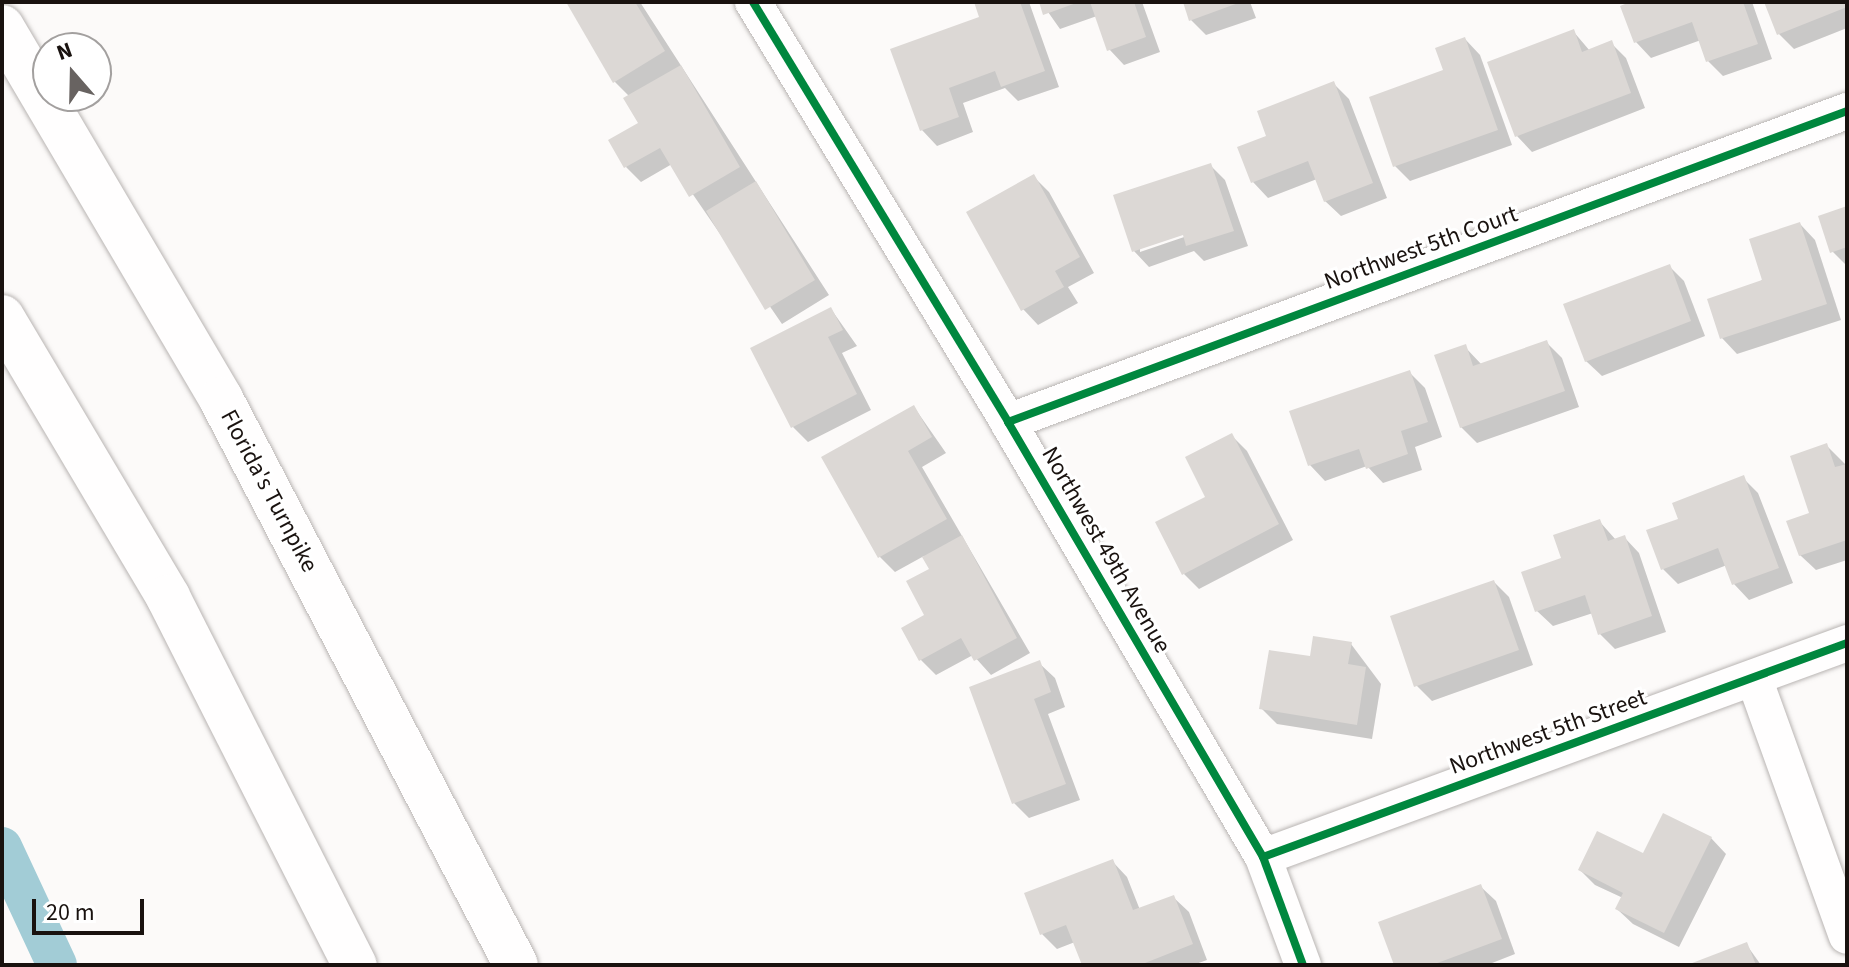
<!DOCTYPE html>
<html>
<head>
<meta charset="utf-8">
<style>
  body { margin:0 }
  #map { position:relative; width:1849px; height:967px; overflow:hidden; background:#fcfaf9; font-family:"Source Sans 3",sans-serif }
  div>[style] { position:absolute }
  .shadow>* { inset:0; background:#0003 }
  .canal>* { height:40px; margin:-20px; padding:0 20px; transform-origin:20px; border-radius:20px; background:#a2ccd6 }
  .building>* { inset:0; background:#dcd8d5 }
  .roads { filter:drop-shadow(0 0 2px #b9b5b3) drop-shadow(0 0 2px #b9b5b3) }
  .street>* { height:36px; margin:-18px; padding:0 18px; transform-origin:18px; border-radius:18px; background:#fffefe }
  .highway>* { height:44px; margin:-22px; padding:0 22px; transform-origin:22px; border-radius:22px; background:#fffefe }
  .cycleway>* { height:8px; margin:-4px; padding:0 4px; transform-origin:4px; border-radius:4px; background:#00873e }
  span { translate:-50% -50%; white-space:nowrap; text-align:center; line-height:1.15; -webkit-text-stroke:6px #fff; paint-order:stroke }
  .street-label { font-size:24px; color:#19120f }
  .frame { position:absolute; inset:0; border:4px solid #19120f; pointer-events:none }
  .north { position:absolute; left:32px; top:32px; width:80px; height:80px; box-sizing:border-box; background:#fff; border:2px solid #a3a09f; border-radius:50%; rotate:340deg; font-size:22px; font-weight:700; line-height:32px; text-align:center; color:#19120f }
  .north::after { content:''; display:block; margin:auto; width:28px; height:36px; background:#686361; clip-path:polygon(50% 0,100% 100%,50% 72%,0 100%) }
  .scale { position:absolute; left:32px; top:899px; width:112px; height:36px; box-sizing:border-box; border:4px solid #19120f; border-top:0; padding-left:10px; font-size:24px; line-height:28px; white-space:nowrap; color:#19120f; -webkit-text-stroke:6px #fff; paint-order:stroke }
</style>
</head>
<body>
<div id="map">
  <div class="shadow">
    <div style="clip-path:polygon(568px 2px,640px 2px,829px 295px,782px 324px,672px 164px,641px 182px,626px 167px,640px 123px,630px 97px,615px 82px)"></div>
    <div style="clip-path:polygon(976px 2px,1029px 2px,1059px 87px,1018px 101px,1005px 88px,963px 103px,973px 132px,937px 146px,922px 130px,982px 19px)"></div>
    <div style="clip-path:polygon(1041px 2px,1142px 2px,1160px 52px,1124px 65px,1109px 49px,1097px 16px,1060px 29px)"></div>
    <div style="clip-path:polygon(1185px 2px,1250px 2px,1256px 18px,1206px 35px,1191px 20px)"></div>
    <div style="clip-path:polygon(1636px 2px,1752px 2px,1772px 59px,1723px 76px,1708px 61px,1701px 40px,1651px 58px,1636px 42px)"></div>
    <div style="clip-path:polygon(1768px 2px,1847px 2px,1847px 28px,1794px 49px,1779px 34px)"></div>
    <div style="clip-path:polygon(1573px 31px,1590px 51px,1611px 43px,1626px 58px,1645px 108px,1532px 152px,1517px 136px)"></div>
    <div style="clip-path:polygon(1465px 39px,1480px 55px,1512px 145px,1410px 181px,1395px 166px)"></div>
    <div style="clip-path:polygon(1334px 84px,1349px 99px,1387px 198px,1341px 216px,1325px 201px,1317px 179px,1268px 198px,1253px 182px,1269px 137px)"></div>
    <div style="clip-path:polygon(evenodd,1210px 165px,1225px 180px,1248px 246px,1204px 261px,1194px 251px,1149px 267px,1134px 251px,1210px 165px,1192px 230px,1193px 234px,1140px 252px,1140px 248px,1192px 230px)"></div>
    <div style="clip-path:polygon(1034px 177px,1049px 192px,1094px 273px,1068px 287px,1078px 303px,1038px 325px,1023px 309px)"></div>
    <div style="clip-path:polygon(1847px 208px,1847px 266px,1832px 251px)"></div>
    <div style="clip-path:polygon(1800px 224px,1815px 240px,1841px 320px,1737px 354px,1722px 338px)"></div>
    <div style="clip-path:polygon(1669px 266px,1684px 281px,1705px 336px,1602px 376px,1586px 361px)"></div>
    <div style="clip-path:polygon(831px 309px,857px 346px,842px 353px,871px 410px,808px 442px,793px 427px)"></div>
    <div style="clip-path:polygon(1546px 342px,1562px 358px,1579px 407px,1477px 443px,1461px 427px,1465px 347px,1482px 365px)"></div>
    <div style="clip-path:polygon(1409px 372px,1425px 388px,1442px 437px,1415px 447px,1422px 470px,1383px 483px,1367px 466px,1325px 481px,1310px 465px)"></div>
    <div style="clip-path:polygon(914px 407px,946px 453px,922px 467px,1030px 653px,991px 675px,973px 655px,936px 675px,921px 660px,904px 628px,927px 616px,931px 570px,924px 556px,895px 572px,880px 557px,824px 458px)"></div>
    <div style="clip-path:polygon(1231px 435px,1247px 451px,1293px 540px,1199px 589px,1184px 574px)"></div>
    <div style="clip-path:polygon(1827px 446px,1847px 466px,1847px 560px,1816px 570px,1800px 555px)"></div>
    <div style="clip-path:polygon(1743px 478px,1758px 493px,1793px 583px,1749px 600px,1734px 584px,1727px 565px,1678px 584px,1663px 569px,1680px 520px)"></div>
    <div style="clip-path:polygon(1600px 522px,1616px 540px,1624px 537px,1639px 553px,1666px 632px,1615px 649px,1600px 634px,1593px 613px,1553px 626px,1537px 611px,1564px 559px)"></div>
    <div style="clip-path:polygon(1494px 582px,1509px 597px,1533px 665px,1432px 701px,1416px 685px)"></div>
    <div style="clip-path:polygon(1351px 644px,1381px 684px,1372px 739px,1277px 724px,1261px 708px,1312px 658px)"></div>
    <div style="clip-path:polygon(1039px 663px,1055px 678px,1065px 707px,1048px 714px,1080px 800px,1029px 818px,1014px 803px)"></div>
    <div style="clip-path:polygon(1711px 838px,1726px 854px,1679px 947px,1633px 924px,1617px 909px,1623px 898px,1595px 885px,1580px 870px)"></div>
    <div style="clip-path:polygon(1112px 861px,1127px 877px,1140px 910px,1173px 897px,1189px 912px,1207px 960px,1193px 965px,1084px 965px,1075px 942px,1057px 949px,1042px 934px)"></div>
    <div style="clip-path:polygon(1480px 886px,1496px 901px,1515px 954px,1487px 965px,1396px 965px)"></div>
    <div style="clip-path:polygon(1746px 944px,1761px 965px,1692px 965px)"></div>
  </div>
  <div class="canal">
    <div style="left:2px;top:847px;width:130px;rotate:65deg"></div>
  </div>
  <div class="building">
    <div style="clip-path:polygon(566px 2px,635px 2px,665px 51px,613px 83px)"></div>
    <div style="clip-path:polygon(974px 2px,1020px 2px,1045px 71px,1001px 87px,995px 71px,949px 88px,959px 117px,920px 131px,890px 49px,979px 17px)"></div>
    <div style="clip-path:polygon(1039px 2px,1079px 2px,1043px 15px)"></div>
    <div style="clip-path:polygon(1090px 2px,1134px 2px,1146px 37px,1107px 51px)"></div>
    <div style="clip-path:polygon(1183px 2px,1241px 2px,1189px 21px)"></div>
    <div style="clip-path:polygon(1630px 2px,1743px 2px,1758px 44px,1706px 62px,1692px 22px,1634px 43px,1620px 6px)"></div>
    <div style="clip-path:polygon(1764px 2px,1847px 2px,1847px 7px,1777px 35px)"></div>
    <div style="clip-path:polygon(1574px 29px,1582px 52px,1612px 40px,1631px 93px,1515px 137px,1487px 62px)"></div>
    <div style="clip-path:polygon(1465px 37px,1498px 130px,1393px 167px,1369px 97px,1443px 70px,1435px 48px)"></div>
    <div style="clip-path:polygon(681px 65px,740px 167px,689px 197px,660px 148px,624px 168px,608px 140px,638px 123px,623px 98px)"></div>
    <div style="clip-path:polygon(1334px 81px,1373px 183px,1324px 202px,1308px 161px,1251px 183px,1237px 147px,1266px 136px,1257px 111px)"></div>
    <div style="clip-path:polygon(1211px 163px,1234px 231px,1186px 246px,1183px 235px,1132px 252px,1113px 195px)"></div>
    <div style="clip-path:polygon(1034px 174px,1080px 257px,1055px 271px,1064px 287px,1021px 311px,966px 212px)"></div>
    <div style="clip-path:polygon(756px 181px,815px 280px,765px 310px,706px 211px)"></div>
    <div style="clip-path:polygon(1847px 206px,1847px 247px,1830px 253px,1818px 216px)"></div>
    <div style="clip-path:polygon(1800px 222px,1827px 304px,1720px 339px,1707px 299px,1762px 280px,1749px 239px)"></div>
    <div style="clip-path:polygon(1670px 264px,1691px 321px,1585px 362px,1563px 304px)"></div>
    <div style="clip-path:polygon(831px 307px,843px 330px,828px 337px,857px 394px,791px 428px,750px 348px)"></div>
    <div style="clip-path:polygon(1547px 340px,1565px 391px,1460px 428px,1434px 355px,1466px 344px,1473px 366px)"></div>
    <div style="clip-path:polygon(1410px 370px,1428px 422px,1401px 431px,1408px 454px,1366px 469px,1359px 449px,1308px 466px,1289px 411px)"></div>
    <div style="clip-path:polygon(914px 405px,932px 437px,908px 451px,947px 519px,878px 558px,821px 457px)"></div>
    <div style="clip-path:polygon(1232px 433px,1279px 524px,1182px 575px,1155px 522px,1205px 497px,1185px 457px)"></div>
    <div style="clip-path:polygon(1827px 443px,1835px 467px,1847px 464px,1847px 540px,1799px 556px,1786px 521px,1809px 513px,1790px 456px)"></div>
    <div style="clip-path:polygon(1744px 475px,1779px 568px,1732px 585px,1718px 548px,1661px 570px,1646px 530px,1678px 519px,1672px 503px)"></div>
    <div style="clip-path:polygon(1600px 519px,1608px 541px,1625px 535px,1652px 616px,1598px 635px,1585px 595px,1535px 612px,1521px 572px,1561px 558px,1553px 535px)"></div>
    <div style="clip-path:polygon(962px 535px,1017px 638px,974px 661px,961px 638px,919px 661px,901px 628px,924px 615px,906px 581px,929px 569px,922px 557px)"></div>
    <div style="clip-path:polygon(1494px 580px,1519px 650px,1414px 687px,1390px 616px)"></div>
    <div style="clip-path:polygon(1313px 636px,1352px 642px,1348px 664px,1366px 667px,1357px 725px,1259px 709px,1269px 650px,1310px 656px)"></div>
    <div style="clip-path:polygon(1040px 660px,1051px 692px,1034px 699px,1066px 784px,1012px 804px,969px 687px)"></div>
    <div style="clip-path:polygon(1663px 813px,1712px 837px,1664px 933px,1615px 909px,1623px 893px,1578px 870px,1597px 831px,1643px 853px)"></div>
    <div style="clip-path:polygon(1113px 859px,1133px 910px,1174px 895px,1193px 944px,1140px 965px,1082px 965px,1066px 925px,1040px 935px,1024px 893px)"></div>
    <div style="clip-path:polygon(1481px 884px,1502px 939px,1432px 965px,1394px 965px,1378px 922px)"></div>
    <div style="clip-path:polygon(1747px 942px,1756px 965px,1687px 965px)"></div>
  </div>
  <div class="roads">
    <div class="street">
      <div style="left:753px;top:2px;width:491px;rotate:58.7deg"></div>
      <div style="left:1008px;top:422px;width:504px;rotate:59.62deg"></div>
      <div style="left:1263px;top:857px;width:115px;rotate:69.7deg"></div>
      <div style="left:1008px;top:422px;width:895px;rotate:-20.34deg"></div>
      <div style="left:1754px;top:678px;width:274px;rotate:70.2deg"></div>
      <div style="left:1263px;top:857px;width:622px;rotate:-20.12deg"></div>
    </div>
    <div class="highway">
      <div style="left:2px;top:27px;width:432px;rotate:59.5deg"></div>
      <div style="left:221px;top:399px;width:638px;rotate:62.47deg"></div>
      <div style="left:2px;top:317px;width:326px;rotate:59.3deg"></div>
      <div style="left:168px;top:597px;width:413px;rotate:63.1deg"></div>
    </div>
  </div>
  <div class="cycleway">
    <div style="left:753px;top:2px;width:491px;rotate:58.7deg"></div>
    <div style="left:1008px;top:422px;width:504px;rotate:59.62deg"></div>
    <div style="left:1263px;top:857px;width:115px;rotate:69.7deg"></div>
    <div style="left:1008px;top:422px;width:895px;rotate:-20.34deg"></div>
    <div style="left:1263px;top:857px;width:622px;rotate:-20.12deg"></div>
  </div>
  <div class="street-label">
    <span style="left:1421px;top:248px;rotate:-20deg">Northwest 5th Court</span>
    <span style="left:269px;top:491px;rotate:62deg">Florida's Turnpike</span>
    <span style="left:1106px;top:550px;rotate:60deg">Northwest 49th Avenue</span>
    <span style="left:1548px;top:732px;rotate:-20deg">Northwest 5th Street</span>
  </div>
  <div class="frame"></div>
  <div class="north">N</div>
  <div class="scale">20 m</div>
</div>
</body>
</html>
